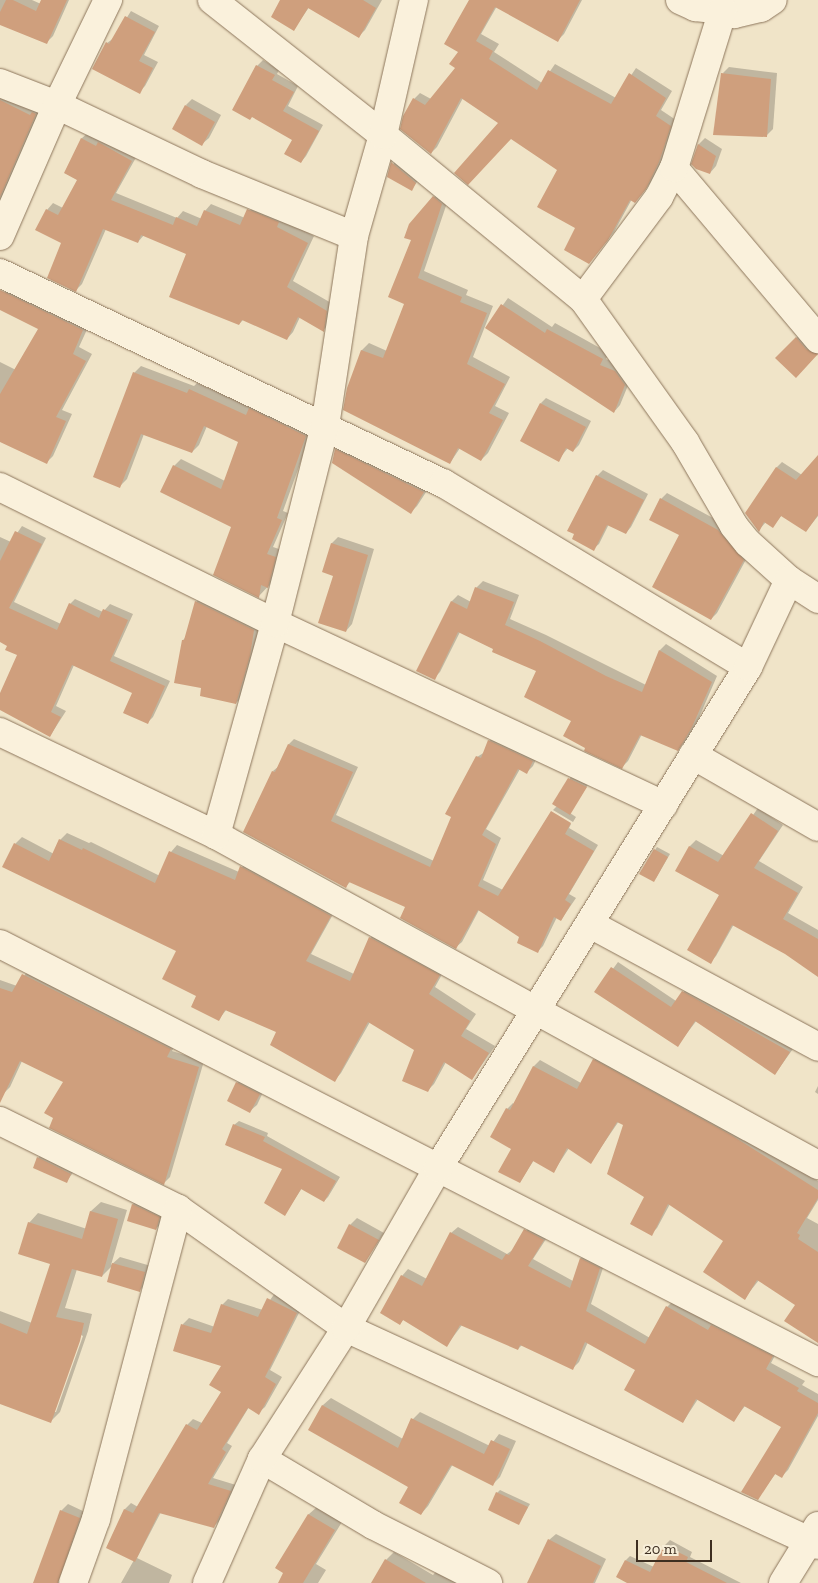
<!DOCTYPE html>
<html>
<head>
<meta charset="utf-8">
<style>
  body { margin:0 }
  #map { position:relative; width:818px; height:1583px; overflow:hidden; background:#f0e4c8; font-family:"Zilla Slab",serif }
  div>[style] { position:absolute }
  .shadow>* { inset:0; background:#0003 }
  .building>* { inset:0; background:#cf9f7d }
  .roads { filter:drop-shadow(0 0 1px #8d765c) drop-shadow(0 0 1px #8d765c) }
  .street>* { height:28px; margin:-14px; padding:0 14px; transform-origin:14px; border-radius:14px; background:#faf1dc }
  span { translate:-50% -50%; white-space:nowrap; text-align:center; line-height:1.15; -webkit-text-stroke:4px #f7eed8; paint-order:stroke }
  .scale { position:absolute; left:636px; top:1540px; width:76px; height:22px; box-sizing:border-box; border:2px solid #3d2e20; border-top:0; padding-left:6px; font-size:15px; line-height:18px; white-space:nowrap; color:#3d2e20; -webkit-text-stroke:4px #f7eed8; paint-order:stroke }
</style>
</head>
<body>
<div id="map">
  <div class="shadow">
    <div style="clip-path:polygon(0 0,32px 0,41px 4px,42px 0,69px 0,53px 36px,46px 43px,0 24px)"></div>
    <div style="clip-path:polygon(282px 0,314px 0,294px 29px)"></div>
    <div style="clip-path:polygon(319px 0,382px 0,365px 30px,359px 36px)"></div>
    <div style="clip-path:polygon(470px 0,582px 0,564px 34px,558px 40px,497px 6px,481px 34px,499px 44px,494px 52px,542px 83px,555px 64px,616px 98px,636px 68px,672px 91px,661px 110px,676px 120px,665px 155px,652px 181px,641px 195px,632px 199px,614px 232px,589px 263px,559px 169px,500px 123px,463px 98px,437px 147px,431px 153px,414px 99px,420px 93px,431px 99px,456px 68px)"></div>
    <div style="clip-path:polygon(131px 11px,159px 26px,144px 55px,158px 62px,145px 86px,139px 92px,107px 43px,114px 38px)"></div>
    <div style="clip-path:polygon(263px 60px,279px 70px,277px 74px,298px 86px,288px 106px,323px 125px,306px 156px,301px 162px,293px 139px,257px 66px)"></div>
    <div style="clip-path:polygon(729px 67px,777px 73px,773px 129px,767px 135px,723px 73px)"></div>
    <div style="clip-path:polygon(0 90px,41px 108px,0 202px)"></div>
    <div style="clip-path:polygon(192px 99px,221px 115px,209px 138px,202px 144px,186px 105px)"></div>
    <div style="clip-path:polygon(89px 132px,138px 154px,116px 193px,177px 218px,183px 211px,202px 219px,205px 211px,211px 204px,245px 218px,255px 204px,314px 236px,293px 281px,333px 304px,330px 324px,323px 330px,300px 317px,293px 332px,287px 339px,244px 319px,239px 324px,188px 254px,144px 235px,138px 242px,106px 229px,82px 284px,76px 290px,63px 243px,47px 210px,53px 203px,63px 208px,78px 180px,65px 173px,82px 138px)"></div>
    <div style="clip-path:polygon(705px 138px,722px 149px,716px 166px,710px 173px,693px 164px,699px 144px)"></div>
    <div style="clip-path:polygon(395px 160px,419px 179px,412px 189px,389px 177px)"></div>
    <div style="clip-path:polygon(441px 191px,449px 197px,424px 271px,468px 290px,466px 295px,493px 306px,473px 357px,510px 377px,495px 406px,509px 413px,488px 453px,481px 460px,460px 448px,450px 463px,348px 388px,362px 350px,369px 343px,387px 351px,405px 303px,434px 197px)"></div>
    <div style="clip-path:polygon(11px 285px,90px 323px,79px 347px,92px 354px,62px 410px,72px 414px,53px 456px,46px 463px,0 416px,0 362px,16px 370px,40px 329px,0 308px,0 299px)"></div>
    <div style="clip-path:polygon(508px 298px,552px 327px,555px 323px,609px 353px,606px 359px,622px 365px,631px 378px,620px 405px,614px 412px,487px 327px)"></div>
    <div style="clip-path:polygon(803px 331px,818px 345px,818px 353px,796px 376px,777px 358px)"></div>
    <div style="clip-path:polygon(141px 366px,194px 386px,197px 383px,252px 407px,313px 428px,283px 511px,288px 513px,273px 547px,282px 550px,275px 579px,259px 596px,232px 527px,174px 466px,181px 459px,225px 481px,240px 441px,207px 426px,199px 445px,192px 452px,144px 434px,127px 479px,120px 486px,134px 373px)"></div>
    <div style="clip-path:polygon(546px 398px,591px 421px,579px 445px,573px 451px,568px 448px,558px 460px,541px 403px)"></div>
    <div style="clip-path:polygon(343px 444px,430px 486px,417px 506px,411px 512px,336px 450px)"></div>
    <div style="clip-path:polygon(782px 462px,802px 475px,818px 463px,818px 516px,806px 531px,782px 515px,773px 526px,766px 522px,759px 530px,776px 468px)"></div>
    <div style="clip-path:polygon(603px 470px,648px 494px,631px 527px,626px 533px,609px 524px,599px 544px,593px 549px,597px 476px)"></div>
    <div style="clip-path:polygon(667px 493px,724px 524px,749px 554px,717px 613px,711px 619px,681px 535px,661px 499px)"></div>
    <div style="clip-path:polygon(22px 526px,46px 538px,14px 602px,61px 624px,70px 604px,75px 599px,103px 612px,110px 604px,133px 614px,114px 656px,170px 681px,153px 717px,147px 723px,134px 692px,74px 665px,56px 706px,66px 711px,50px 736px,0 709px,0 696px,18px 655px,9px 645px,0 641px,0 537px,11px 542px)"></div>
    <div style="clip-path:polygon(338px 537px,374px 549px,352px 624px,346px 631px,335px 575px,323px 571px,332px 543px)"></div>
    <div style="clip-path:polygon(483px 581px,519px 595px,510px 619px,546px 635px,646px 685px,660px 650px,666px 644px,717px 676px,698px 720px,684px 743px,678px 749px,642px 734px,628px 761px,622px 767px,587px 747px,573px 720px,538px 671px,460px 632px,440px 672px,434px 678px,418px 670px,452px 601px,458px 595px,471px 602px,476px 588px)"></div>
    <div style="clip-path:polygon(202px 596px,259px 624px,255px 649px,242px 697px,236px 703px,203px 687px,183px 640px,186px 637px,196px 602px)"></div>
    <div style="clip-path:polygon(495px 735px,538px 755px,533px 766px,527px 772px,520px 769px,486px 829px,501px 838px,483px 880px,503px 890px,551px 812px,571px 824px,569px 828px,598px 845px,569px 894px,576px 898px,561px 920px,557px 917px,543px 946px,538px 951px,521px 937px,479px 910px,462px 942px,456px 947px,407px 906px,351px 881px,345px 887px,273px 771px,279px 766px,289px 744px,294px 739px,358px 767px,336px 815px,434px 861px,477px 757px,485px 752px,489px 741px)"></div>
    <div style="clip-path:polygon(572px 775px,589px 783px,570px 813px,576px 817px,573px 822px,553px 810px,557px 806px,554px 804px)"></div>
    <div style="clip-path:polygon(758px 808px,783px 825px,759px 861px,803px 887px,788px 913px,818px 930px,818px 975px,786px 953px,734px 924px,716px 956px,710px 962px,720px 895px,677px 870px,690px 846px,696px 840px,724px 856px)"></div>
    <div style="clip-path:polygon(67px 833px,89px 843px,91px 842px,160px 876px,171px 852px,177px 845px,239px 872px,247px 860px,336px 909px,311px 954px,354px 974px,370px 938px,377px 931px,445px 969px,435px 987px,476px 1014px,466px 1029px,495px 1046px,472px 1079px,446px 1062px,434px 1084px,428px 1090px,416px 1050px,370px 1022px,341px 1073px,335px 1080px,278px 1031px,227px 1009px,219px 1019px,198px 995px,177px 951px,15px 844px,22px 837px,54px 854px,60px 840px)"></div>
    <div style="clip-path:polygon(657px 847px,670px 854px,656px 878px,655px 850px)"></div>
    <div style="clip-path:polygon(618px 962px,676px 1001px,688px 987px,795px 1046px,775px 1074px,697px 1020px,678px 1045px,596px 992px)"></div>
    <div style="clip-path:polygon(29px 969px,176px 1043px,172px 1051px,204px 1061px,170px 1177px,164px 1183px,65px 1081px,22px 1061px,10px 1087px,4px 1093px,0 1091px,0 980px,17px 986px)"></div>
    <div style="clip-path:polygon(600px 1054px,737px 1130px,818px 1181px,818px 1200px,807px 1218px,818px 1224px,818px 1341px,797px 1304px,759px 1280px,744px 1299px,725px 1241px,670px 1204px,657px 1228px,651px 1234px,646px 1196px,625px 1124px,619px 1121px,591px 1162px,569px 1148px,554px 1171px,534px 1160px,520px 1182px,507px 1109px,513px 1103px,514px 1104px,534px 1066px,540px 1060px,581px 1083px,594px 1060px)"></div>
    <div style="clip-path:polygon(244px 1077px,265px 1088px,257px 1105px,250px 1111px,237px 1083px)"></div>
    <div style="clip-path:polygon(818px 1086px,818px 1094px,815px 1092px)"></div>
    <div style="clip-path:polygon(239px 1121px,268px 1133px,267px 1136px,340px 1177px,328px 1197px,324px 1201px,302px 1188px,285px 1214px,284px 1169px,234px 1125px)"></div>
    <div style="clip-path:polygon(45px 1151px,77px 1167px,67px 1181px,35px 1167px,38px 1158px)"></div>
    <div style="clip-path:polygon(139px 1198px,165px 1211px,162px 1222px,156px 1229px,128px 1220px,133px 1204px)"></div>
    <div style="clip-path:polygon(evenodd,101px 1202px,127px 1210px,111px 1265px,120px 1257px,151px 1266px,146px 1284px,139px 1291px,113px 1265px,102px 1276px,77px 1269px,65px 1308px,92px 1314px,88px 1331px,60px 1412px,51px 1421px,0 1402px,0 1311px,32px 1323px,52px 1263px,29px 1223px,38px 1213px,87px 1229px,91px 1211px,101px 1202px,81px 1335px,83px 1336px,56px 1412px,54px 1412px,81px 1335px)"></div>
    <div style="clip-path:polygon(357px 1218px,384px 1233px,365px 1262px,338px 1247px,350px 1225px)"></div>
    <div style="clip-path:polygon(531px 1224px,550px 1233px,533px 1259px,573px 1281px,581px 1258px,587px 1252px,605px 1262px,591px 1304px,650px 1338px,667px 1307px,673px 1301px,778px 1350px,771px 1363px,805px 1381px,802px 1385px,818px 1394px,818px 1416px,788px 1470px,782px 1476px,776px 1473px,757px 1499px,783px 1427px,745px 1406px,734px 1420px,698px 1399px,683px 1422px,637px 1370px,588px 1342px,579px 1362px,573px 1368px,522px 1345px,518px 1349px,462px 1325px,447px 1345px,404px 1319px,400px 1323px,382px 1313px,402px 1276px,408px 1269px,427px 1279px,451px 1233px,458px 1227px,507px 1254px,514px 1249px)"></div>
    <div style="clip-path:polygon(275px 1293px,302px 1307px,270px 1370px,282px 1377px,265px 1407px,258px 1413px,249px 1407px,227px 1443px,232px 1446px,213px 1478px,236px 1485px,220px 1520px,214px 1526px,161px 1512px,137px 1558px,172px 1575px,169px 1583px,121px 1583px,134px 1560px,107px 1547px,125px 1509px,131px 1503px,138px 1507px,187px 1425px,193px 1419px,202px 1423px,223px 1392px,223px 1365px,174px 1350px,183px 1324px,189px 1318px,215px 1327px,222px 1305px,228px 1299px,263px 1310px)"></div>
    <div style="clip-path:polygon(331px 1398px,403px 1439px,413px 1419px,420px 1412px,490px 1446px,499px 1434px,516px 1441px,500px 1477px,493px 1484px,453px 1464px,428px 1506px,421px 1514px,409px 1487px,310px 1429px,323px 1405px)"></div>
    <div style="clip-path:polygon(500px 1490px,530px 1504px,519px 1523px,497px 1493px)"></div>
    <div style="clip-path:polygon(68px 1504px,85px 1512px,64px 1583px,35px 1583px,61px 1511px)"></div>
    <div style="clip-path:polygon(317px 1507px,342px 1522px,316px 1564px,326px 1570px,318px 1583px,279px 1583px,285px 1573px,277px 1568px,309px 1514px)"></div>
    <div style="clip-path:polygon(556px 1534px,606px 1559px,595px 1583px,533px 1583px,549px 1540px)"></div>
    <div style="clip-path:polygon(670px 1540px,692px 1552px,690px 1557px,741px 1583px,630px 1583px,626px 1560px,630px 1556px,654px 1567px,665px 1545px)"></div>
    <div style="clip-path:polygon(394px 1552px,433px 1575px,441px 1566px,461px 1583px,372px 1583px,386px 1560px)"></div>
  </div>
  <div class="building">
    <div style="clip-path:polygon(6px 0,13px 0,36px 11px,41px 0,67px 0,47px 44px,0 25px,0 12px)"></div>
    <div style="clip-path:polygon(280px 0,363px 0,376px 8px,359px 38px,308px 8px,294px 31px,271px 17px)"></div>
    <div style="clip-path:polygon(469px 0,580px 0,558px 42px,495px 7px,476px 41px,493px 51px,489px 59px,537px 90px,548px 70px,611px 104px,629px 73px,666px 98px,656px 116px,671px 126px,659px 162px,646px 189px,635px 203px,630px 200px,608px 240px,589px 264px,564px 250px,575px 228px,537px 207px,557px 170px,511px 139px,468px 185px,454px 173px,498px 123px,461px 98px,431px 154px,400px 129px,403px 116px,413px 98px,425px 105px,455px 68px,449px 64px,458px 52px,444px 44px)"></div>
    <div style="clip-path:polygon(125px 16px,155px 32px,139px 61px,153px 68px,140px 94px,92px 69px,106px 42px,109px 44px)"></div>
    <div style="clip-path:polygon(256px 65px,275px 75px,272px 80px,294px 92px,283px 111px,319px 131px,301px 163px,284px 154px,292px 140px,252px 117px,250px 120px,232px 110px)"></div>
    <div style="clip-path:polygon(721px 73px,771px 79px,767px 137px,713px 135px)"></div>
    <div style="clip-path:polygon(0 100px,30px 115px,32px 112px,36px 114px,0 197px)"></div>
    <div style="clip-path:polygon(185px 105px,215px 122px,202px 146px,172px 129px)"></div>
    <div style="clip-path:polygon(81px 138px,96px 146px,98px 142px,132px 161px,111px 200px,173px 225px,176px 217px,197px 226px,204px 210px,240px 225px,247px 209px,279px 222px,277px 227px,308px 243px,287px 287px,327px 311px,324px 332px,298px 317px,287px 340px,242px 320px,239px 325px,169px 297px,186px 254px,141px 235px,138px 243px,103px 229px,76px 292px,47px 278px,61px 243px,35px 230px,46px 209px,58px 215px,77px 180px,64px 173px)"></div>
    <div style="clip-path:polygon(698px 144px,716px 156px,710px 174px,696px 169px,691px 164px)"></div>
    <div style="clip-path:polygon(391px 162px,416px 183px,412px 191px,387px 177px)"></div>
    <div style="clip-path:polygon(433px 196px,442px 204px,418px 278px,462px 297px,460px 302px,487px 313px,467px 364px,505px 384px,489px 413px,503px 420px,481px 461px,458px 448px,450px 464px,343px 410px,347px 388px,361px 350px,383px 358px,404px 304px,388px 297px,411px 240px,404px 238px,409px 224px)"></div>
    <div style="clip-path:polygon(0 290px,83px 330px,73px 354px,86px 361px,56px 417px,66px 421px,47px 464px,0 442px,0 394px,38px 329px,0 310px)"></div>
    <div style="clip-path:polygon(501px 304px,545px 333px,547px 329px,603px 359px,600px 365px,615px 371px,625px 385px,614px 413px,485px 328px)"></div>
    <div style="clip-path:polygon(796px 337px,806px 349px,818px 354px,796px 378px,775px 358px)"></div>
    <div style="clip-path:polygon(133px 372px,187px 393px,189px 389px,246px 415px,249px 408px,306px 436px,277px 518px,282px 520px,267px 554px,276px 557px,268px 588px,261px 585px,259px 598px,213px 575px,231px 527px,160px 492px,173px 465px,221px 489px,238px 442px,204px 426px,192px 453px,141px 434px,120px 488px,93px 477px)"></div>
    <div style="clip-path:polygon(540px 403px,586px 427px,573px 452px,566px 448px,559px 462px,520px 441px)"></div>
    <div style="clip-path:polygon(335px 449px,424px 492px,411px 514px,332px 463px)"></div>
    <div style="clip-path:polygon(818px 455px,818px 515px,806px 532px,781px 516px,773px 528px,764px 522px,759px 532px,745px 513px,776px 467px,796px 480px)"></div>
    <div style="clip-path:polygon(596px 475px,644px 500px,626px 534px,607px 525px,594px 551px,572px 539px,574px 534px,567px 531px)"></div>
    <div style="clip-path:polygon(660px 498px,718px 530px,744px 560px,711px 620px,652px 587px,679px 535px,649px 520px)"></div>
    <div style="clip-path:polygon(15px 531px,42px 544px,9px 608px,57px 630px,69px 603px,99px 618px,103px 609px,128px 620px,110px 661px,165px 686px,148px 724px,123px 713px,132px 693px,72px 665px,51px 712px,61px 717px,50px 737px,0 710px,0 693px,17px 655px,5px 650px,7px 646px,0 642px,0 561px)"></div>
    <div style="clip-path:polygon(331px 543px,368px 555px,346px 632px,318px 623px,333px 576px,322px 572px)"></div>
    <div style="clip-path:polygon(475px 587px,514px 602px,505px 625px,540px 641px,606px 676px,642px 692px,659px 650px,712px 682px,692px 727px,678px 751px,640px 735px,622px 769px,584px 751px,585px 748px,563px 736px,571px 721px,524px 697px,536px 671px,492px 652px,493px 649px,458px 632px,435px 680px,416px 671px,451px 601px,467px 609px)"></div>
    <div style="clip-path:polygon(195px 601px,254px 630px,250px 656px,236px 704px,200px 696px,201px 688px,174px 683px,182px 640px,184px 640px)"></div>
    <div style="clip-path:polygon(488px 740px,533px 761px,527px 774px,518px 769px,482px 835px,496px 844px,478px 886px,498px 896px,551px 811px,571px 823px,565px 834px,594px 851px,565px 900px,571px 904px,561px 921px,554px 917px,538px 953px,517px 943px,519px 937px,478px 910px,456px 949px,400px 918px,405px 907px,349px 882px,346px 888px,243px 832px,272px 771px,275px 772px,288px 744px,353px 772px,331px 821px,430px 867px,451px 817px,445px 814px,476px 756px,481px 758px)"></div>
    <div style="clip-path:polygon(568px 778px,587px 787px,570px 815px,552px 804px)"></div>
    <div style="clip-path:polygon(751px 813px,778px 831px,754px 868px,798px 893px,783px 919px,818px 939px,818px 977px,785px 954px,732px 925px,711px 964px,687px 950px,719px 895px,675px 871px,689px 846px,718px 862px)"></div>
    <div style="clip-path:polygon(59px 839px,82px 850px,83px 848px,155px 883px,169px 851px,235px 880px,240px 866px,331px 916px,306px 961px,350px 981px,369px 937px,440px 975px,429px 994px,470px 1021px,461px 1036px,489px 1053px,472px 1080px,444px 1062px,428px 1092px,402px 1081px,414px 1050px,368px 1022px,335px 1082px,270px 1045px,276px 1032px,225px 1010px,219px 1021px,191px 1007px,196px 996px,162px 979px,176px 951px,2px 867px,14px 843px,49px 861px)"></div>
    <div style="clip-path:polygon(654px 849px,668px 857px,654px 882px,639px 874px)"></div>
    <div style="clip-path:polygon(611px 967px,671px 1007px,682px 991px,790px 1052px,775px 1075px,695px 1021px,678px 1047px,594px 992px)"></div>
    <div style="clip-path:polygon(22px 974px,171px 1049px,167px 1057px,199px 1067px,164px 1185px,49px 1128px,53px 1118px,44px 1113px,63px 1082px,20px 1061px,0 1103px,0 988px,12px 992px)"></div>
    <div style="clip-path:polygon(593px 1059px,731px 1135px,818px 1190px,818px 1198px,797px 1233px,800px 1235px,798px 1239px,818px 1252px,818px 1343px,784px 1321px,795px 1305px,757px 1280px,745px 1300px,703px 1272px,723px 1241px,668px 1204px,652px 1236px,630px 1224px,644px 1197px,607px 1174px,623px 1125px,617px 1122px,591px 1164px,567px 1148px,554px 1173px,533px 1161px,520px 1183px,498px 1172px,511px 1149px,490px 1137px,506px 1108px,510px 1110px,533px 1066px,577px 1089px)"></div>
    <div style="clip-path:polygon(236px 1082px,260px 1094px,250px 1113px,227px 1101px)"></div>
    <div style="clip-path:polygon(233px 1124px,265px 1137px,263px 1141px,336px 1181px,324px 1202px,301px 1189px,285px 1216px,264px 1203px,282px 1169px,225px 1145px)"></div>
    <div style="clip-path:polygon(37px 1157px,71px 1174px,67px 1183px,33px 1168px)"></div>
    <div style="clip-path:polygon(132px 1204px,160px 1217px,156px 1230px,127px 1221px)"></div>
    <div style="clip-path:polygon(90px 1211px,118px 1219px,102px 1277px,72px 1269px,56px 1317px,84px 1323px,80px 1341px,51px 1423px,0 1404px,0 1323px,27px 1334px,50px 1264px,18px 1254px,28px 1222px,82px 1239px)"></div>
    <div style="clip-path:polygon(349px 1224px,379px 1240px,365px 1263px,337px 1248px)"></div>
    <div style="clip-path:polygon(524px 1229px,544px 1240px,528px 1266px,570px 1288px,580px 1258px,600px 1268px,586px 1311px,645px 1344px,666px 1306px,708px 1330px,711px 1325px,773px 1356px,766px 1369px,799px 1388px,797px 1391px,818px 1403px,818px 1413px,782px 1478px,775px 1474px,758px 1500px,741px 1492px,781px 1427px,744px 1406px,734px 1422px,696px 1399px,683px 1423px,624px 1390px,635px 1370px,585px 1342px,573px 1370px,520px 1345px,518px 1350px,460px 1325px,447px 1347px,403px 1320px,400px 1325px,380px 1313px,401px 1275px,422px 1286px,450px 1232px,502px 1260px,506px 1254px,509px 1255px)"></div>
    <div style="clip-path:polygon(112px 1263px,145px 1272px,140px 1292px,107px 1282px)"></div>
    <div style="clip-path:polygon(267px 1298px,297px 1313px,265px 1377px,276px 1384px,259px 1415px,248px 1408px,222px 1449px,226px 1452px,208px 1484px,231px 1491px,214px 1528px,159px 1513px,135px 1562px,106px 1548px,124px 1509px,133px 1513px,186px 1424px,197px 1430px,221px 1392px,209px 1385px,221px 1366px,173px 1351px,181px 1324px,211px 1333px,221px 1304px,258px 1317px)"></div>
    <div style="clip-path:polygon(322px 1405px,398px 1448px,411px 1418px,484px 1454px,491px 1440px,510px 1449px,493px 1486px,451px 1465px,421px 1515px,399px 1503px,408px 1487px,308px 1430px)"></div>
    <div style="clip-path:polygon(496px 1492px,528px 1507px,519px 1525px,488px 1510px)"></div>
    <div style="clip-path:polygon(60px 1510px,80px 1518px,58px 1583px,33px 1583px)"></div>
    <div style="clip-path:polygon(308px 1514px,335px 1530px,303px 1583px,278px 1583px,283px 1573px,275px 1568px)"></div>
    <div style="clip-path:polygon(548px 1539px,601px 1566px,593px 1583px,527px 1583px)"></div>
    <div style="clip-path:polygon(664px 1545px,688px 1557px,686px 1562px,727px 1583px,627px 1583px,616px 1577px,625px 1560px,650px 1572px)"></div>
    <div style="clip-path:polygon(385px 1559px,426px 1583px,371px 1583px)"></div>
  </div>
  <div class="roads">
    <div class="street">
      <div style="left:212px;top:0;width:218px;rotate:38.3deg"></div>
      <div style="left:383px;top:135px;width:259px;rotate:39.4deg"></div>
      <div style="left:583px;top:299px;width:176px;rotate:54.5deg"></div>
      <div style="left:685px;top:442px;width:97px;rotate:59.7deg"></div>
      <div style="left:734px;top:526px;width:22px;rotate:51deg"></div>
      <div style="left:748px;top:543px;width:55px;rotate:42.1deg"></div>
      <div style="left:789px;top:580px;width:35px;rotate:33deg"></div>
      <div style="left:680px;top:0;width:17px;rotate:25deg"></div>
      <div style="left:695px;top:7px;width:28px;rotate:6deg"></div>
      <div style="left:723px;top:10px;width:12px;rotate:20deg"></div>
      <div style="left:734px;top:14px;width:28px;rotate:-13deg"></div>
      <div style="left:761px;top:8px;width:14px;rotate:-34deg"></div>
      <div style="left:0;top:83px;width:61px;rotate:21.1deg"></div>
      <div style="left:57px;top:105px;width:161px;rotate:25.4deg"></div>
      <div style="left:202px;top:174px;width:164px;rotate:22.2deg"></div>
      <div style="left:674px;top:168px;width:224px;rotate:49.9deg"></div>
      <div style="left:0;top:236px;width:143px;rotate:-66.5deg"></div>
      <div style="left:57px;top:105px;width:117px;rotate:-64.1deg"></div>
      <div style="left:0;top:273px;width:490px;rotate:25.4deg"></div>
      <div style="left:443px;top:483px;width:356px;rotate:31.1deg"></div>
      <div style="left:583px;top:299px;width:127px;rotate:-53.3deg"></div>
      <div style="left:659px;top:197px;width:33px;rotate:-63deg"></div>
      <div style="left:674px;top:168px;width:165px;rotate:-72.8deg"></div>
      <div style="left:0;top:487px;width:307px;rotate:26.3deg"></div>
      <div style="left:275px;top:623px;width:429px;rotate:25.1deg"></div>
      <div style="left:0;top:732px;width:239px;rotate:25.5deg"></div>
      <div style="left:216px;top:835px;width:687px;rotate:28.73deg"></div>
      <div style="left:693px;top:755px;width:144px;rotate:29.9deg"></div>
      <div style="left:216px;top:835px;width:220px;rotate:-74.4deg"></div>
      <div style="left:275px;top:623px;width:203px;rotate:-75.8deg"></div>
      <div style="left:325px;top:426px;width:192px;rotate:-81.3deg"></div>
      <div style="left:354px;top:236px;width:105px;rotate:-74deg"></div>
      <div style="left:383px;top:135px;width:139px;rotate:-77.1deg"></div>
      <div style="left:590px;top:924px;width:259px;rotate:28.3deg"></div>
      <div style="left:0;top:944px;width:919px;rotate:27.07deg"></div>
      <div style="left:0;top:1121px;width:199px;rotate:26.3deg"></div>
      <div style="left:178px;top:1209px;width:206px;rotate:35.3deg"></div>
      <div style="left:346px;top:1328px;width:519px;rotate:24.69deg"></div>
      <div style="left:262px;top:1459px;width:129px;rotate:30.7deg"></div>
      <div style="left:373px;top:1525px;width:129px;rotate:26.8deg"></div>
      <div style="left:73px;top:1583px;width:68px;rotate:-70.2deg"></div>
      <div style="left:96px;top:1519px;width:321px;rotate:-75.2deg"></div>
      <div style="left:207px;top:1583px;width:136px;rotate:-66.1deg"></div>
      <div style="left:262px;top:1459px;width:156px;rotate:-57.3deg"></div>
      <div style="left:346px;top:1328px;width:185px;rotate:-60.1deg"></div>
      <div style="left:438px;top:1168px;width:589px;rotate:-58.25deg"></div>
      <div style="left:748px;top:667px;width:96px;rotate:-64.8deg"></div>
      <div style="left:783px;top:1583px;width:67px;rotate:-58.4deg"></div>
    </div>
  </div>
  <div class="scale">20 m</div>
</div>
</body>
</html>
